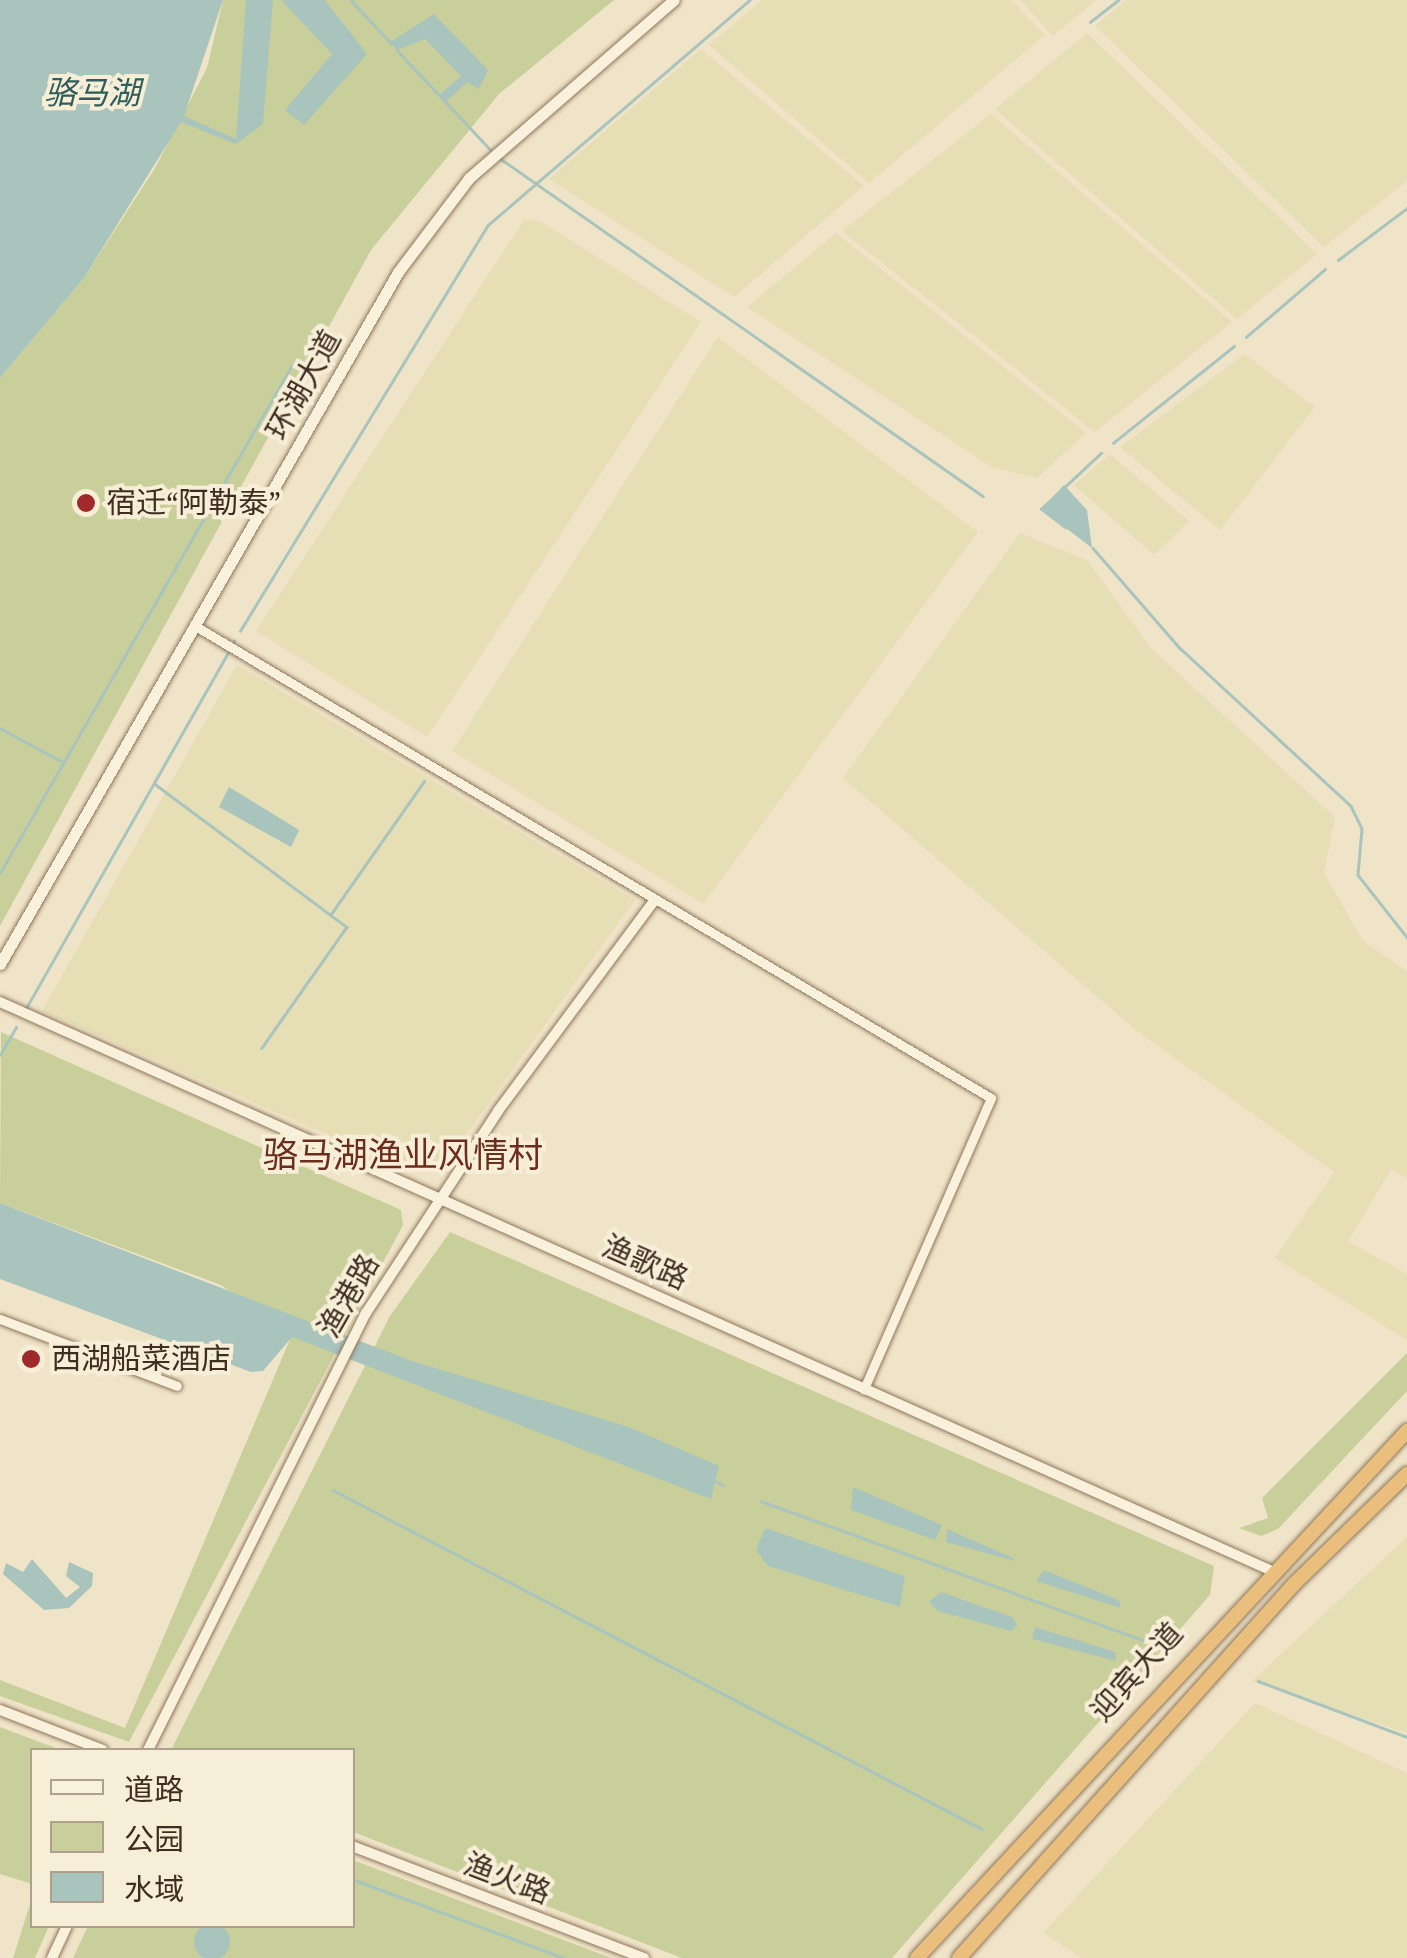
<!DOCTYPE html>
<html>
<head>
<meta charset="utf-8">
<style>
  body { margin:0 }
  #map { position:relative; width:1407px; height:1958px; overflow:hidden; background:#f0e4c8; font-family:"Crimson Pro","Noto Sans SC",serif }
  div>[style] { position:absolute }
  .farmland>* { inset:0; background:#e6deb5 }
  .green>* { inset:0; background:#c9cf9b }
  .water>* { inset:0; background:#a9c4bc }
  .round { border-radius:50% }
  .stream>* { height:2.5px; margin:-1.25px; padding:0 1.25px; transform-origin:1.25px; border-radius:1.25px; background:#a9c4bc }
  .roads { filter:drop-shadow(0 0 2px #8d765c) drop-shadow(0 0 2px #8d765c) }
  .minor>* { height:9px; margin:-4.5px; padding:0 4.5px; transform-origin:4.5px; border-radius:4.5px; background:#faf1dc }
  .tertiary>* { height:10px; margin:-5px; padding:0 5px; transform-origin:5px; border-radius:5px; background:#faf1dc }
  .secondary>* { height:11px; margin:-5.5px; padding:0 5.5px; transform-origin:5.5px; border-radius:5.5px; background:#faf1dc }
  .trunk>* { height:14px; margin:-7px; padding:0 7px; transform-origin:7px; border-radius:7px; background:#eabe7c }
  .dots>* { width:28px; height:28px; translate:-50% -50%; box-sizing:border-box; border:5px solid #f7eed8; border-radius:50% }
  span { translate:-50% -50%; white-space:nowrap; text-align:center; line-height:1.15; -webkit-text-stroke:8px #f7eed8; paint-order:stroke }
  .street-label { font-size:30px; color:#3d2e20 }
  .poi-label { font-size:30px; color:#3d2e20 }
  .left { translate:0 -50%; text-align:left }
  .water-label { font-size:32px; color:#2f5d5a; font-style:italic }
  .quarter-label { font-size:35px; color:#6b2e1e }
  .legend { position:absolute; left:30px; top:1748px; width:325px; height:180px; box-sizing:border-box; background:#f7eed8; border:2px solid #ada18e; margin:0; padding:12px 18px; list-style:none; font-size:30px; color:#3d2e20 }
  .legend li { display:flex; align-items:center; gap:20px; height:50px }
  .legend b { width:50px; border:2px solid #ada18e }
</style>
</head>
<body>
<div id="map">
  <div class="farmland">
    <div style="clip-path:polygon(762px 0,1011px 0,1045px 35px,869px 183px,709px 45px)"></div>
    <div style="clip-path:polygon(1020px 0,1096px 0,1053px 36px)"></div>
    <div style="clip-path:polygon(1126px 0,1407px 0,1407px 181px,1324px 247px,1095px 26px)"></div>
    <div style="clip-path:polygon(1087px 33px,1317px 254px,1237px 319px,995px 109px)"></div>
    <div style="clip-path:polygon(701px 49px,864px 186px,734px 297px,549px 179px)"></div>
    <div style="clip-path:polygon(991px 114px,1232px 322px,1095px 432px,842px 231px)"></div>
    <div style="clip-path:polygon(524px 220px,540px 221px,701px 322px,427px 737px,256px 631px)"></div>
    <div style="clip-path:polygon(836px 233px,1086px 433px,1037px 478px,993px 468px,747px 307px)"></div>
    <div style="clip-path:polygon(718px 337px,978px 532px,703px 904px,452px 751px)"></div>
    <div style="clip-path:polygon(1245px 354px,1315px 407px,1220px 530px,1120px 447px)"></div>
    <div style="clip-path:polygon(1110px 454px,1189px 521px,1154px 555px,1074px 485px)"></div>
    <div style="clip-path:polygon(1020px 533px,1087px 560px,1151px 648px,1335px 817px,1324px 873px,1363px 941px,1407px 971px,1407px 1178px,1391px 1169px,1348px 1242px,1407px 1274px,1407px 1340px,1275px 1258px,1334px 1172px,1137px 1031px,843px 778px)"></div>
    <div style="clip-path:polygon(237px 665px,635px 900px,452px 1154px,429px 1170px,412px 1171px,42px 1011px)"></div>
    <div style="clip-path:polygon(1407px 1537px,1407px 1733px,1252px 1681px)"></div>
    <div style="clip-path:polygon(1255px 1703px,1407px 1773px,1407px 1958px,1082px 1958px,1043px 1933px)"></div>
  </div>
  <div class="green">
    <div style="clip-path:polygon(223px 0,614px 0,499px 94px,371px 250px,0 926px,0 378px,84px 278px,155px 168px,207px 68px)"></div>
    <div style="clip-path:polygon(1px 1032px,401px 1210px,403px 1225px,129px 1742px,0 1696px,0 1680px,125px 1728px,291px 1337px,221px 1285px,0 1203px)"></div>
    <div style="clip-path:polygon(450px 1232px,1214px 1566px,1210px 1595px,892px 1958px,682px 1958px,353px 1832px,352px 1750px,171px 1750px,390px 1316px)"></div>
    <div style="clip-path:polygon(1407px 1353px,1407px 1391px,1278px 1529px,1261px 1536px,1239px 1528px,1268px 1518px,1262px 1498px)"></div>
    <div style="clip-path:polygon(0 1727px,61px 1750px,32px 1750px,32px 1884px,0 1874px)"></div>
    <div style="clip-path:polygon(353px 1860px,611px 1958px,73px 1958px,88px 1926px,352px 1926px)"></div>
    <div style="clip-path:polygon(32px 1898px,32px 1926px,49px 1926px,35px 1958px,13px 1958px)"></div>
  </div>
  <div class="water">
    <div style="clip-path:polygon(0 0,223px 0,184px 116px,236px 139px,246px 0,273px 0,263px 124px,236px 144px,181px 122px,84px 278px,0 378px)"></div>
    <div style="clip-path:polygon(281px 0,325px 0,367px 54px,304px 125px,285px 110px,332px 54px)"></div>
    <div style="clip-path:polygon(434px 14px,488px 70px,479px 89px,467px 82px,446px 102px,439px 95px,461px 76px,425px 39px,397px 50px,390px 42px)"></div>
    <div style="clip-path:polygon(1064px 485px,1087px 510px,1092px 548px,1041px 509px)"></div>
    <div style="clip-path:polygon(229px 787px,299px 830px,291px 847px,219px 807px)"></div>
    <div style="clip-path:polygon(0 1203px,412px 1361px,629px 1427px,719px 1466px,711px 1499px,292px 1337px,263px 1371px,251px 1372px,0 1279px)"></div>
    <div style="clip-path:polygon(853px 1487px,942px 1525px,935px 1540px,851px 1510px)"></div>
    <div style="clip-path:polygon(765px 1528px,905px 1576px,900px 1607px,768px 1566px,756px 1550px)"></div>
    <div style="clip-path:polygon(947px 1529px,1013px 1558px,1015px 1561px,946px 1542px)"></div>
    <div style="clip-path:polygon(32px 1559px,66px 1598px,80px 1587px,66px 1576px,69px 1562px,93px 1573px,92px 1586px,69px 1608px,44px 1610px,3px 1574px,6px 1563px,23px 1572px)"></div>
    <div style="clip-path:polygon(1044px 1570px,1119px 1600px,1121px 1608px,1036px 1581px)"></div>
    <div style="clip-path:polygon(941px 1592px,1012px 1617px,1017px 1625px,1011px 1631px,938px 1611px,929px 1602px)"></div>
    <div style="clip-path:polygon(1035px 1627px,1115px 1652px,1116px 1661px,1032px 1639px)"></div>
    <div class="round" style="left:194px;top:1924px;width:36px;height:36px"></div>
  </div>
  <div class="stream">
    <div style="left:351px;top:0;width:60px;rotate:47deg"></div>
    <div style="left:1090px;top:22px;width:36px;rotate:-38deg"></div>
    <div style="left:397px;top:50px;width:137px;rotate:46.8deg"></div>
    <div style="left:501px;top:159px;width:588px;rotate:34.96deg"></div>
    <div style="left:1338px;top:260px;width:86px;rotate:-37deg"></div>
    <div style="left:1246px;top:337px;width:104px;rotate:-40.7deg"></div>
    <div style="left:1113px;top:443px;width:155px;rotate:-38.7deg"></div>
    <div style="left:1066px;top:528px;width:31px;rotate:-143deg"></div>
    <div style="left:1041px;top:509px;width:82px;rotate:-43deg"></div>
    <div style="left:1093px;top:548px;width:133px;rotate:49deg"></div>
    <div style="left:1180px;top:648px;width:233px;rotate:42.7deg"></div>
    <div style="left:1351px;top:806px;width:25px;rotate:64deg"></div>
    <div style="left:1362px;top:829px;width:46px;rotate:95deg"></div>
    <div style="left:1358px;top:875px;width:79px;rotate:51.7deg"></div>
    <div style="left:240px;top:631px;width:476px;rotate:-58.6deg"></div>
    <div style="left:488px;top:225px;width:345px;rotate:-40.7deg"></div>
    <div style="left:234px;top:642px;width:1px;rotate:-90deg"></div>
    <div style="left:0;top:728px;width:72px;rotate:28.4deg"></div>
    <div style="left:155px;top:784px;width:239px;rotate:36.7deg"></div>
    <div style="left:347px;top:927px;width:148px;rotate:125.1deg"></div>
    <div style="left:0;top:873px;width:586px;rotate:-60.11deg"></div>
    <div style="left:331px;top:914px;width:162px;rotate:-55deg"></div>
    <div style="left:25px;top:1010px;width:412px;rotate:-60.4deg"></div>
    <div style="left:0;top:1055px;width:32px;rotate:-60deg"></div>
    <div style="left:715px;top:1481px;width:9px;rotate:27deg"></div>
    <div style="left:333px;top:1490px;width:732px;rotate:27.58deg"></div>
    <div style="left:761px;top:1501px;width:416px;rotate:20deg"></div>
    <div style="left:1258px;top:1681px;width:159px;rotate:20.6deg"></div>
    <div style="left:352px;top:1879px;width:226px;rotate:20.4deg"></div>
  </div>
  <div class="roads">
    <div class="minor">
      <div style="left:197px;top:627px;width:923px;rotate:30.68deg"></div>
      <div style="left:991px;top:1098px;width:318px;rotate:113.6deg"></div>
      <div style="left:0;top:1319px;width:189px;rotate:20.7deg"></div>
    </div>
    <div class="tertiary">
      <div style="left:0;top:1002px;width:1391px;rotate:24.1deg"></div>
      <div style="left:0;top:1710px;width:110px;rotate:21.2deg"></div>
      <div style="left:148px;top:1750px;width:488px;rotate:-63.5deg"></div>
      <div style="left:366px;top:1313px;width:241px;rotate:-56.8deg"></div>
      <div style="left:498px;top:1111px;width:260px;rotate:-53.4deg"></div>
      <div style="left:352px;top:1846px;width:313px;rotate:21deg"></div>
      <div style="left:52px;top:1958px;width:35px;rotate:-65deg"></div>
    </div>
    <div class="secondary">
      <div style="left:0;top:964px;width:798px;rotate:-60.09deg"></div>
      <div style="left:398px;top:272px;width:118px;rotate:-52.9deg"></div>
      <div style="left:469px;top:178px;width:271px;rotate:-41deg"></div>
    </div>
    <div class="trunk">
      <div style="left:917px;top:1958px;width:720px;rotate:-47.08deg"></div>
      <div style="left:959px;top:1958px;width:502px;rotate:-48.15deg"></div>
      <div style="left:1294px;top:1584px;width:158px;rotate:-44.2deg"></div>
    </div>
  </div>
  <div class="dots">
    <div style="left:86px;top:503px;background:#9e2a2b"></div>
    <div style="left:31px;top:1359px;background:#9e2a2b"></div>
  </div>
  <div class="street-label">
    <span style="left:304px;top:385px;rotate:-61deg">环湖大道</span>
    <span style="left:645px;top:1263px;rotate:24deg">渔歌路</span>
    <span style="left:349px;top:1296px;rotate:-60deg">渔港路</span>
    <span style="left:1137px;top:1672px;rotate:-48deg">迎宾大道</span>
    <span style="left:507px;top:1879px;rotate:21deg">渔火路</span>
  </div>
  <div class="poi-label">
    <span class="left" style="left:106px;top:503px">宿迁“阿勒泰”</span>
    <span class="left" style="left:51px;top:1359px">西湖船菜酒店</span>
  </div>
  <div class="water-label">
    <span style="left:92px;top:93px">骆马湖</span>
  </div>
  <div class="quarter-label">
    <span style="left:403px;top:1156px">骆马湖渔业风情村</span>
  </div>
  <ul class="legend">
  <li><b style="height:12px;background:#faf1dc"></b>道路</li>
  <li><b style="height:28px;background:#c9cf9b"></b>公园</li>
  <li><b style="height:28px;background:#a9c4bc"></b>水域</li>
  </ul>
</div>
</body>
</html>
